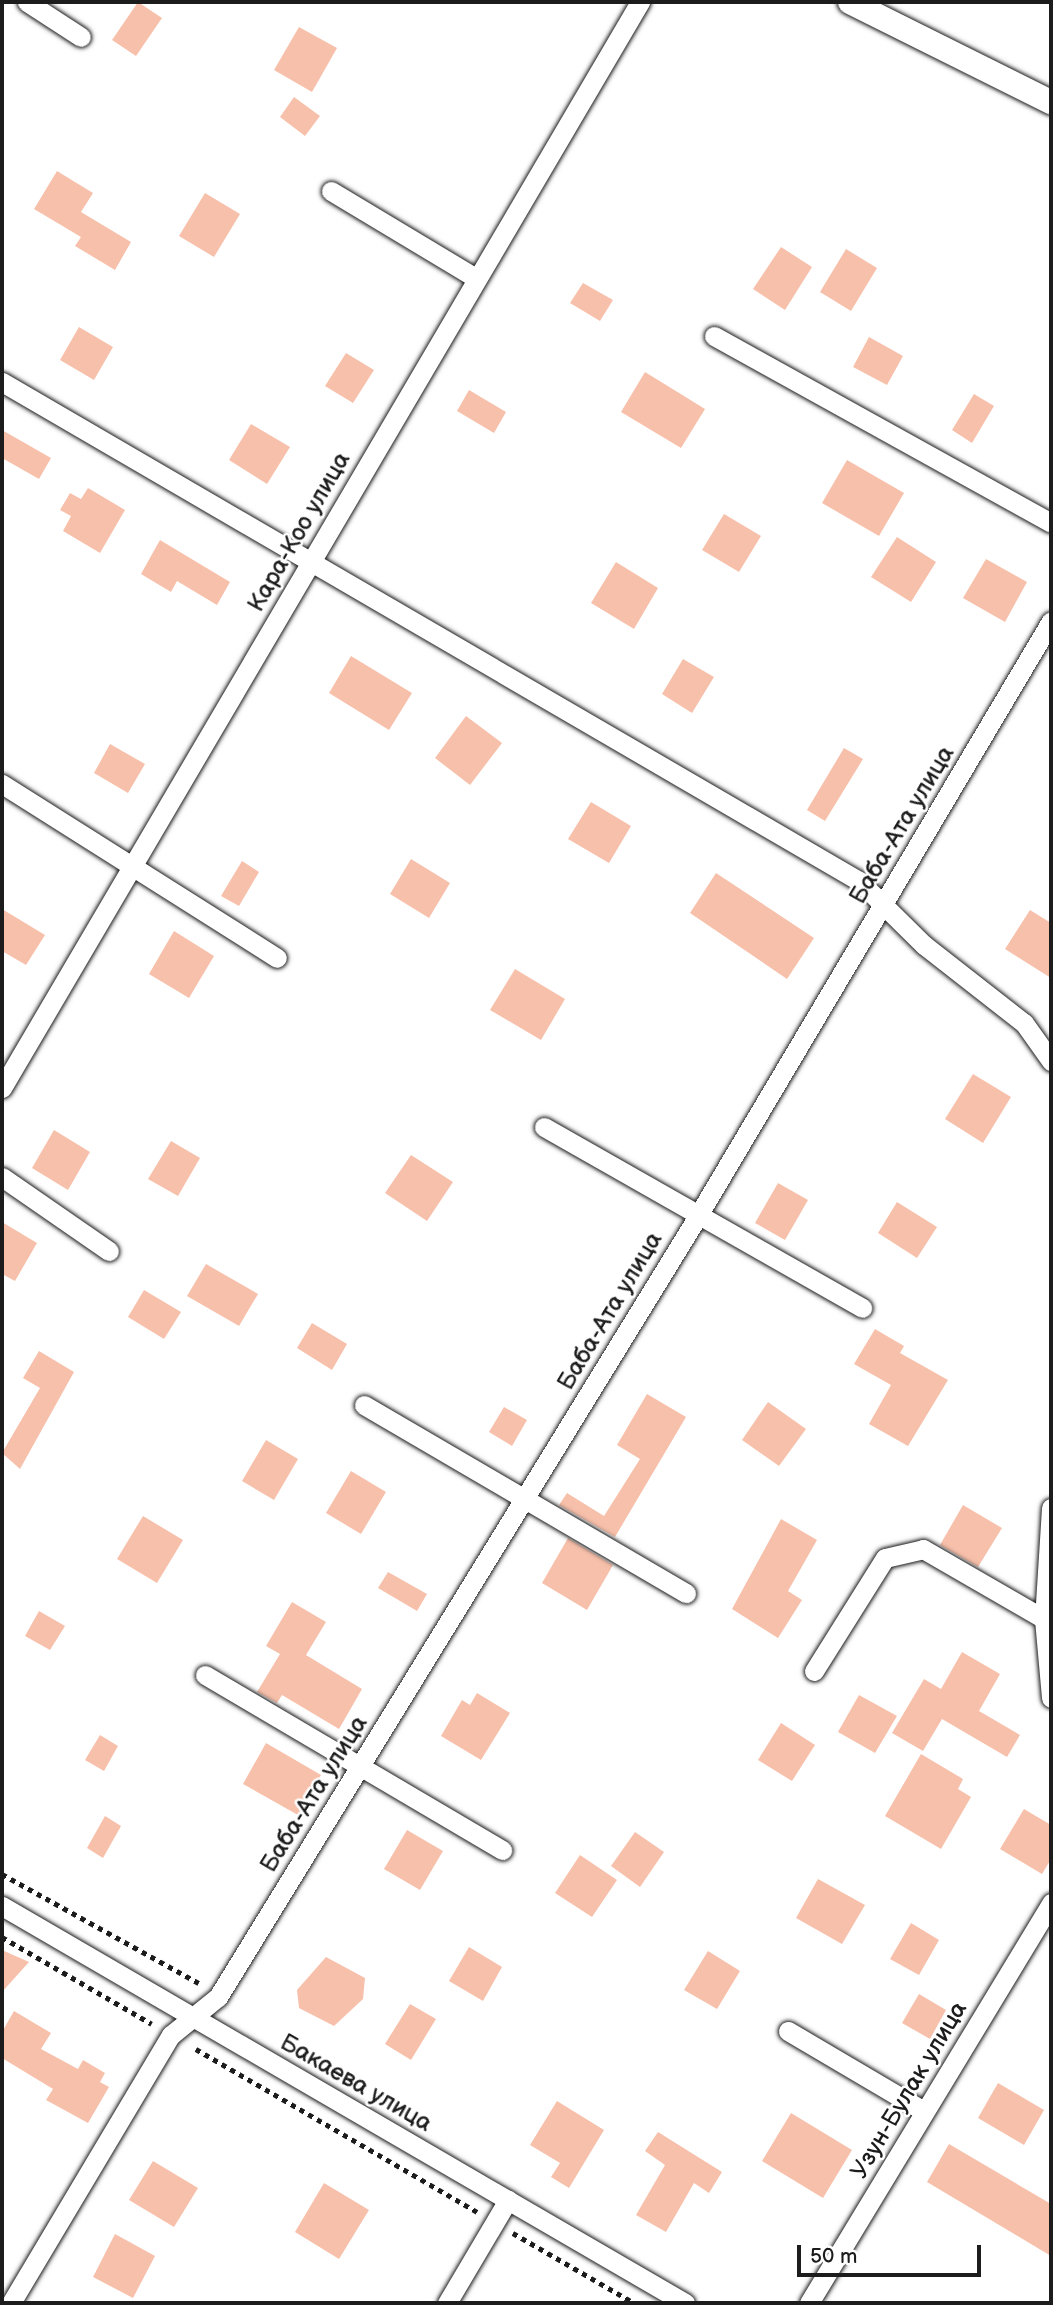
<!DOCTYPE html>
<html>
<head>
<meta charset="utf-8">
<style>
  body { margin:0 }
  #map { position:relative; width:1053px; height:2305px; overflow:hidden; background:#fff; font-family:"Balsamiq Sans",sans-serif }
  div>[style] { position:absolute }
  .building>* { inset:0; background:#f7c0ab }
  .path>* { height:4.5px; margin-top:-2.25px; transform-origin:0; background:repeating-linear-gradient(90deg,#1c1c1c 0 5px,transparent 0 10px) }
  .roads { filter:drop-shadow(0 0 2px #1c1c1c) drop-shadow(0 0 2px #1c1c1c) }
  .minor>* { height:19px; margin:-9.5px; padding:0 9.5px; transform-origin:9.5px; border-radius:9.5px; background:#fff }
  .tertiary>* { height:24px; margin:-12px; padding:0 12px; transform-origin:12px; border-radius:12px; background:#fff }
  span { translate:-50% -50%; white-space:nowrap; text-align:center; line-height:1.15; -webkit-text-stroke:5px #fff; paint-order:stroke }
  .street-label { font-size:24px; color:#1c1c1c }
  .frame { position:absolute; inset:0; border:4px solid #1c1c1c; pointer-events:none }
  .scale { position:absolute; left:797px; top:2245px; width:184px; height:32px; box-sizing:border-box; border:4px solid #1c1c1c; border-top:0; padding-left:9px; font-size:21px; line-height:24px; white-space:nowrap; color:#1c1c1c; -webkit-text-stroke:5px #fff; paint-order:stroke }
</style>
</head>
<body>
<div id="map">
  <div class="building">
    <div style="clip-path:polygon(138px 2px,162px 18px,136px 56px,112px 40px)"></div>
    <div style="clip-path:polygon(299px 27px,337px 48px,312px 92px,274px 70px)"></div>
    <div style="clip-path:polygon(294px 97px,320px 116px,305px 136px,280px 117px)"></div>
    <div style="clip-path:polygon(57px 171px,93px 193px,81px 212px,131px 242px,115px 270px,75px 246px,81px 237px,34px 209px)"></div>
    <div style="clip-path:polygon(205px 193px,240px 214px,214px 257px,179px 236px)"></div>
    <div style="clip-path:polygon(781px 247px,812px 267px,785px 310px,753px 289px)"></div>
    <div style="clip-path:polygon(846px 249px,877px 268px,851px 311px,820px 292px)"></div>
    <div style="clip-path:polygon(583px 283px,613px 300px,600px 321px,570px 303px)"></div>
    <div style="clip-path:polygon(79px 327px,113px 347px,94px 380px,60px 360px)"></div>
    <div style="clip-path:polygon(869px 337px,903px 356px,887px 385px,853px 367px)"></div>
    <div style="clip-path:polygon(346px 353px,374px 370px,353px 403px,325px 386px)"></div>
    <div style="clip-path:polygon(645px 372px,705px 409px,681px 448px,621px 412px)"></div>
    <div style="clip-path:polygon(469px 390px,506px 412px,494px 433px,457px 411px)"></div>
    <div style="clip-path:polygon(974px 394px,994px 406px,972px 443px,952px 430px)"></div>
    <div style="clip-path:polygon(251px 424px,290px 447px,267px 484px,229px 460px)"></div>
    <div style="clip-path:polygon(2px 430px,51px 458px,39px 479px,2px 458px)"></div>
    <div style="clip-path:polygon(847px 460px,904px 493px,879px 536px,822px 503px)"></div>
    <div style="clip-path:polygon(88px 488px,125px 510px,100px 553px,63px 531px,71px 516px,60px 510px,70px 493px,81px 499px)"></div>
    <div style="clip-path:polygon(724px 514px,761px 536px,739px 572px,702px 550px)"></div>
    <div style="clip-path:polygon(897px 537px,936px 562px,911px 602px,871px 577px)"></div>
    <div style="clip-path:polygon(160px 540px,230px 582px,217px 605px,177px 581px,171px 592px,141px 574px)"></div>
    <div style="clip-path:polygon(986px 559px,1027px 582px,1005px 622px,963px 598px)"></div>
    <div style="clip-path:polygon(616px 562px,658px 588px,634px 629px,591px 603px)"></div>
    <div style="clip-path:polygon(351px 656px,412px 693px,389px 730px,329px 693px)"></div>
    <div style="clip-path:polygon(683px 659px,714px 677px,692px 713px,662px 694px)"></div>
    <div style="clip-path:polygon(466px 716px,502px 743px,470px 785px,435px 758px)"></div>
    <div style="clip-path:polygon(110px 744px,145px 764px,128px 793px,94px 773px)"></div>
    <div style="clip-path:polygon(844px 748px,863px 759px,825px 821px,807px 810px)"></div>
    <div style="clip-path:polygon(591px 802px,631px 826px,609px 863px,568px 839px)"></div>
    <div style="clip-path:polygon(411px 859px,450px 883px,429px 918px,390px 894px)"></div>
    <div style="clip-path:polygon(242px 861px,259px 872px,239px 906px,221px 896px)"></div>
    <div style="clip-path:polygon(716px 873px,814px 938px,787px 979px,690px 913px)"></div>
    <div style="clip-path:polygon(2px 909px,45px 935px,26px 965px,2px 951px)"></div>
    <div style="clip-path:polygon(1030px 910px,1051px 923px,1051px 978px,1005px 949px)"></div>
    <div style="clip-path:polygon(174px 931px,214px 956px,189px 998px,149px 974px)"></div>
    <div style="clip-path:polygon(515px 969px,565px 999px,541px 1040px,490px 1010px)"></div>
    <div style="clip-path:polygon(973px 1074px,1011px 1097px,983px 1143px,945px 1119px)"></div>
    <div style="clip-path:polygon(54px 1130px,90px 1152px,68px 1190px,32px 1168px)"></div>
    <div style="clip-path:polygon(171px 1141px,200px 1158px,178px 1196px,148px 1179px)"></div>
    <div style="clip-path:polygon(411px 1155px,453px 1182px,427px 1221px,385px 1193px)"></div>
    <div style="clip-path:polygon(778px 1183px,808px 1200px,785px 1240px,755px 1223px)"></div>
    <div style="clip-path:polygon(897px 1202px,937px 1227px,917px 1258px,878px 1233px)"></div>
    <div style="clip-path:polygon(2px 1222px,37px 1243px,15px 1281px,2px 1274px)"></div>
    <div style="clip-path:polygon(206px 1264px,258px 1294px,239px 1326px,187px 1296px)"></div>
    <div style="clip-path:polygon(144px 1290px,181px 1312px,164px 1339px,128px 1317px)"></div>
    <div style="clip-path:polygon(312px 1323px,347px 1344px,332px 1370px,297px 1348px)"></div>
    <div style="clip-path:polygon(875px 1329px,904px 1346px,900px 1353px,948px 1380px,908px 1446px,869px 1424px,891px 1385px,854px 1364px)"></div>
    <div style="clip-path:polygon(39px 1351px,74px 1372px,20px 1469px,2px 1453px,40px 1388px,23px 1378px)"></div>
    <div style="clip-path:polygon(647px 1394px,686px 1417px,615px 1537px,559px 1505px,567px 1493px,604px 1516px,640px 1459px,617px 1445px)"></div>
    <div style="clip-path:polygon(768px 1402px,806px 1429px,779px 1466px,742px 1440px)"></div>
    <div style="clip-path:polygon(504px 1407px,527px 1420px,512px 1446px,489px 1432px)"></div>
    <div style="clip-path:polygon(266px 1440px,298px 1459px,274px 1500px,242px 1481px)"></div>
    <div style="clip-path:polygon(351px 1471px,386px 1492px,361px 1534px,326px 1513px)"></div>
    <div style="clip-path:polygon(963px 1505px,1002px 1528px,978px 1567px,940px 1545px)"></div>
    <div style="clip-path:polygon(143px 1516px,183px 1540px,157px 1583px,117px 1559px)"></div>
    <div style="clip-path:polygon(781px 1519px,817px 1540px,788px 1591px,802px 1600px,778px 1638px,732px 1609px)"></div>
    <div style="clip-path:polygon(568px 1538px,613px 1565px,587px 1610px,542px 1583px)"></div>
    <div style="clip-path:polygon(388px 1572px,427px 1594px,417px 1611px,378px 1588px)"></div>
    <div style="clip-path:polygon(292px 1602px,326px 1622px,306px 1655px,362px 1689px,339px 1729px,282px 1695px,277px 1703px,257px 1692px,280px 1654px,266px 1646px)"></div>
    <div style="clip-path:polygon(39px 1611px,65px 1626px,50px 1650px,25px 1636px)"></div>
    <div style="clip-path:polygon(962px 1652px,1000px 1674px,979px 1711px,1020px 1735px,1007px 1757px,942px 1719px,923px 1751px,892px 1733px,924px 1679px,941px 1689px)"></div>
    <div style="clip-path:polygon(477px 1693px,510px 1713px,481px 1760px,441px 1736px,462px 1700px,470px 1705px)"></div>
    <div style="clip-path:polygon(859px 1695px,897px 1716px,875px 1753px,838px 1732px)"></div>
    <div style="clip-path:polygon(781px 1723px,815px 1745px,792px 1781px,758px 1760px)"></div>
    <div style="clip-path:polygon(100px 1735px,118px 1746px,104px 1771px,85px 1760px)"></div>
    <div style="clip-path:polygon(266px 1743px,321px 1775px,298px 1815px,243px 1784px)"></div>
    <div style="clip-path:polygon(921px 1754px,963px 1779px,958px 1789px,971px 1797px,941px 1849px,885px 1816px)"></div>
    <div style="clip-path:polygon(1024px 1809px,1051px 1825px,1051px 1859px,1042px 1874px,1000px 1849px)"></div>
    <div style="clip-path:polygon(105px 1816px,121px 1826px,103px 1858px,87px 1848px)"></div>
    <div style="clip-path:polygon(407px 1830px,443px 1851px,420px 1890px,384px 1869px)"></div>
    <div style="clip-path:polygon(635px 1832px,664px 1852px,640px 1887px,611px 1866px)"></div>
    <div style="clip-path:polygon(580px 1855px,617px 1880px,592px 1917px,555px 1893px)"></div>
    <div style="clip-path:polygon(818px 1879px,865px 1905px,842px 1944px,796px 1918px)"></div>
    <div style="clip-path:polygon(911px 1923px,939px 1940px,919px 1975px,890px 1959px)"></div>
    <div style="clip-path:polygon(469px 1947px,502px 1967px,483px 2001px,449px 1981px)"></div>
    <div style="clip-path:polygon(2px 1950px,29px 1962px,2px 1992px)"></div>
    <div style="clip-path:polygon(708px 1951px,740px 1971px,717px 2009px,684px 1990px)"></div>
    <div style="clip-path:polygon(326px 1957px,365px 1978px,363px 1999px,334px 2026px,299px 2008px,297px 1990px)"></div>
    <div style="clip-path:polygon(919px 1994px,946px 2010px,930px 2039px,902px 2023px)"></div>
    <div style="clip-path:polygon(410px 2004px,436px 2019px,411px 2060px,385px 2044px)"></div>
    <div style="clip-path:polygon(14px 2011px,51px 2033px,41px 2049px,78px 2069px,83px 2060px,105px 2073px,100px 2082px,109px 2087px,88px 2123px,46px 2100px,53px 2089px,2px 2058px,2px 2032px)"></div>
    <div style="clip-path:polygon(998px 2083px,1044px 2110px,1024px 2145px,978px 2118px)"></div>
    <div style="clip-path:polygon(557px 2101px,604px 2130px,569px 2188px,551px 2177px,560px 2163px,530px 2145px)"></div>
    <div style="clip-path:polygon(791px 2113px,852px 2150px,823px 2198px,762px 2161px)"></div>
    <div style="clip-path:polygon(658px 2132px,722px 2172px,709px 2193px,694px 2183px,666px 2232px,636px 2215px,665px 2165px,645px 2151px)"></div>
    <div style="clip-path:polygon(949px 2144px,1051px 2204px,1051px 2256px,927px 2182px)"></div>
    <div style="clip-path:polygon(153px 2161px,198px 2188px,174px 2227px,129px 2200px)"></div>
    <div style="clip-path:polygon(324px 2183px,369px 2210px,339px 2259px,295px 2232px)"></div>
    <div style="clip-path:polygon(115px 2234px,155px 2256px,133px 2298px,93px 2277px)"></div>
  </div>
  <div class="path">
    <div style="left:2px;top:1874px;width:225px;rotate:29deg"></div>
    <div style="left:2px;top:1937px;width:173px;rotate:30.1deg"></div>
    <div style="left:196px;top:2049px;width:325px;rotate:30.1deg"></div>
    <div style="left:513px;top:2233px;width:140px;rotate:30deg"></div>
  </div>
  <div class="roads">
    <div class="minor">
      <div style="left:27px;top:2px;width:64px;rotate:32.9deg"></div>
      <div style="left:331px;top:191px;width:167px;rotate:31deg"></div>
      <div style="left:714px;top:336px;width:385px;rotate:29deg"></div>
      <div style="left:2px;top:382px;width:992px;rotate:30.21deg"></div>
      <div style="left:859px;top:881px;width:91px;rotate:44.6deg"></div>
      <div style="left:924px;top:945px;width:127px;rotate:38deg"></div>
      <div style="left:1024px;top:1023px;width:47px;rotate:54.6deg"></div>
      <div style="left:2px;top:784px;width:325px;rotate:32.3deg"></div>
      <div style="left:2px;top:1088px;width:1260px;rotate:-59.57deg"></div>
      <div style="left:544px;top:1127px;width:366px;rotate:29.6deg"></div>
      <div style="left:2px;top:1177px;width:130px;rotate:34.7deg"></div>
      <div style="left:364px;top:1405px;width:373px;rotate:30.3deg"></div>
      <div style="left:1051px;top:1508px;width:111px;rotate:93.6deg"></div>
      <div style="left:1044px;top:1619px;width:79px;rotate:84.9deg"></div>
      <div style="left:814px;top:1671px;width:133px;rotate:-57.9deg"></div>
      <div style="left:885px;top:1558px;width:39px;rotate:-13deg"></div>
      <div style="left:923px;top:1549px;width:140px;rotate:30deg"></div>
      <div style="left:205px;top:1675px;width:345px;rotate:30.5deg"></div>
      <div style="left:2px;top:1906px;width:790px;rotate:30.17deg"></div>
      <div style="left:788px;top:2031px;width:158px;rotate:30.5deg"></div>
      <div style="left:11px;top:2303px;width:312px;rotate:-59.2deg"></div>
      <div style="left:171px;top:2035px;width:60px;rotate:-39deg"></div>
      <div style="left:218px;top:1997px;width:913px;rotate:-58.43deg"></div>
      <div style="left:696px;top:1219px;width:695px;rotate:-59.3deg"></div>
      <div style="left:447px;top:2303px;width:120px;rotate:-59.4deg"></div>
      <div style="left:809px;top:2303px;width:468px;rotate:-58.8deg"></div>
    </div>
    <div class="tertiary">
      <div style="left:850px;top:2px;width:225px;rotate:26.5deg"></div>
    </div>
  </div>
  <div class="street-label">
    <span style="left:299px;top:532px;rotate:-60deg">Кара-Коо улица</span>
    <span style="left:902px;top:825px;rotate:-59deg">Баба-Ата улица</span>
    <span style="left:610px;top:1311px;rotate:-59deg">Баба-Ата улица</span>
    <span style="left:314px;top:1794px;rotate:-58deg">Баба-Ата улица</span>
    <span style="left:356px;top:2083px;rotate:30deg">Бакаева улица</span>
    <span style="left:909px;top:2090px;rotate:-59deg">Узун-Булак улица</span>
  </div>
  <div class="frame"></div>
  <div class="scale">50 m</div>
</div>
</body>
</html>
